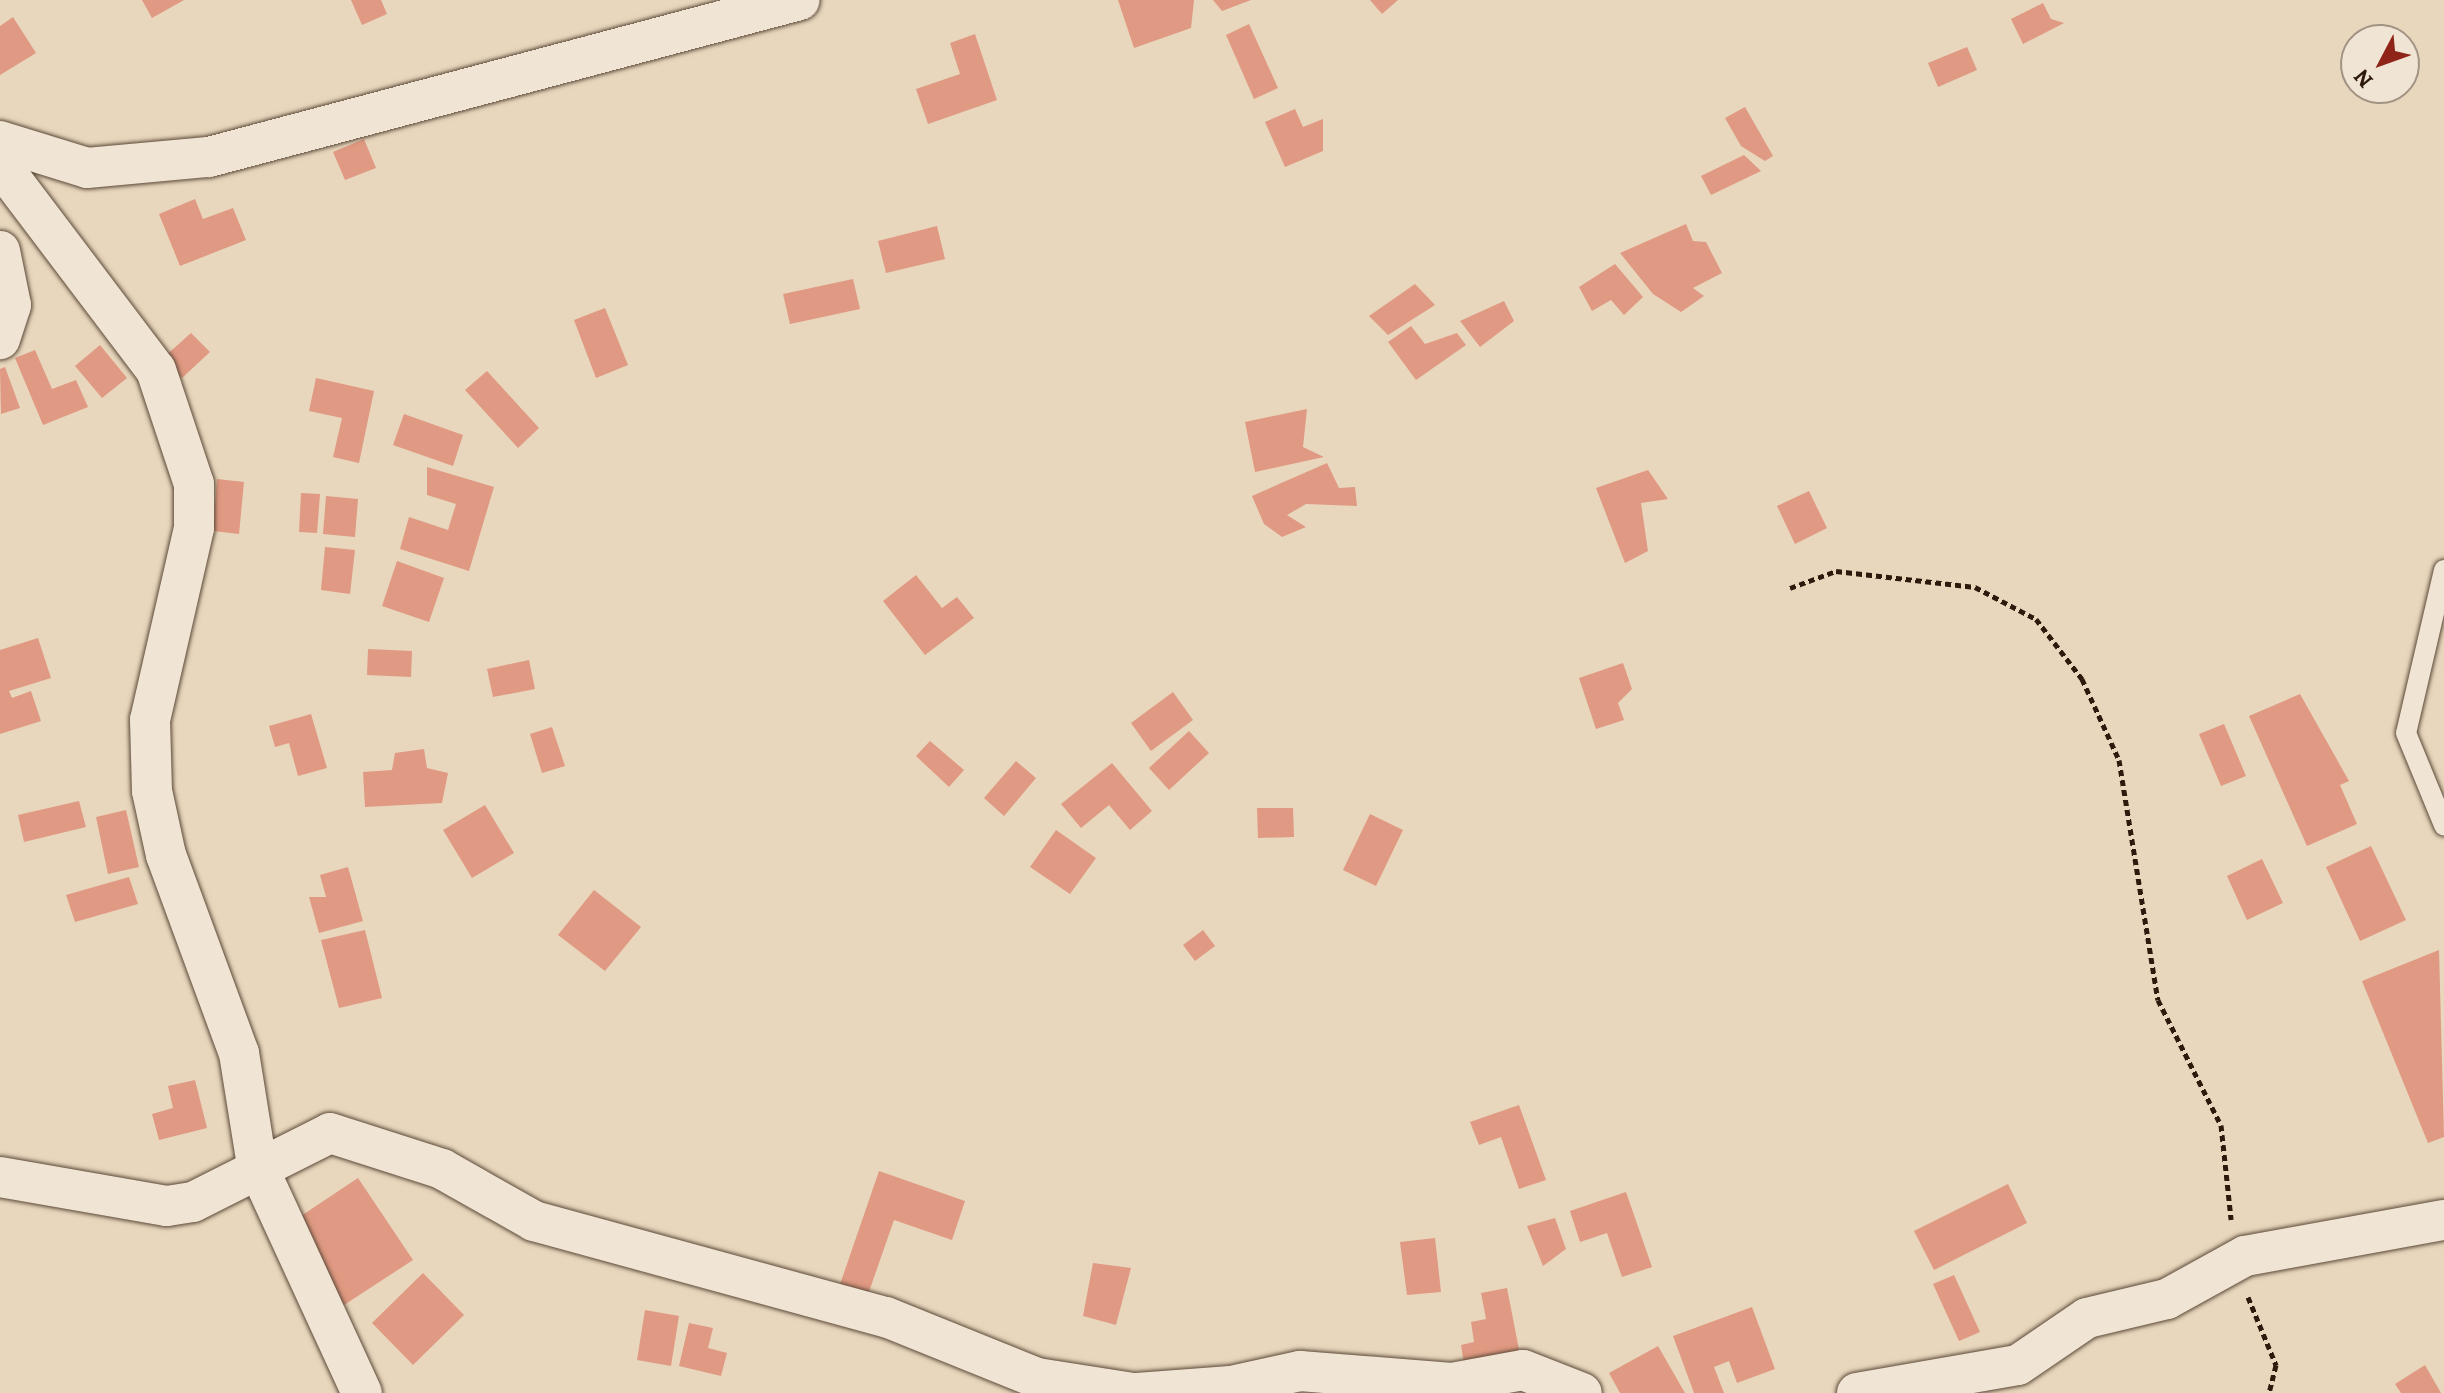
<!DOCTYPE html>
<html>
<head>
<meta charset="utf-8">
<style>
  body { margin:0 }
  #map { position:relative; width:2444px; height:1393px; overflow:hidden; background:#e8d7bd; font-family:Alegreya,serif }
  div>[style] { position:absolute }
  .building>* { inset:0; background:#e09982 }
  .path>* { height:5px; margin-top:-2.5px; transform-origin:0; background:repeating-linear-gradient(90deg,#2e1a0c 0 6px,transparent 0 10px) }
  .roads { filter:drop-shadow(0 0 2px #5c4938) drop-shadow(0 0 2px #5c4938) }
  .lane>* { height:20px; margin:-10px; padding:0 10px; transform-origin:10px; border-radius:10px; background:#f0e5d4 }
  .street>* { height:40px; margin:-20px; padding:0 20px; transform-origin:20px; border-radius:20px; background:#f0e5d4 }
  span { translate:-50% -50%; white-space:nowrap; text-align:center; line-height:1.15; -webkit-text-stroke:6px #f0e5d4; paint-order:stroke }
  .north { position:absolute; left:2340px; top:24px; width:80px; height:80px; box-sizing:border-box; background:#f0e5d4; border:2px solid #a29484; border-radius:50%; rotate:229deg; font-size:22px; font-weight:700; line-height:32px; text-align:center; color:#2e1a0c }
  .north::after { content:''; display:block; margin:auto; width:28px; height:36px; background:#8f2418; clip-path:polygon(50% 0,100% 100%,50% 72%,0 100%) }
</style>
</head>
<body>
<div id="map">
  <div class="building">
    <div style="clip-path:polygon(142px 0,184px 0,152px 18px)"></div>
    <div style="clip-path:polygon(351px 0,381px 0,387px 14px,362px 25px)"></div>
    <div style="clip-path:polygon(1118px 0,1194px 0,1191px 28px,1134px 48px)"></div>
    <div style="clip-path:polygon(1213px 0,1251px 0,1222px 11px)"></div>
    <div style="clip-path:polygon(1370px 0,1398px 0,1382px 14px)"></div>
    <div style="clip-path:polygon(2043px 3px,2051px 19px,2064px 23px,2023px 44px,2011px 19px)"></div>
    <div style="clip-path:polygon(13px 17px,36px 53px,0 75px,0 26px)"></div>
    <div style="clip-path:polygon(1249px 24px,1278px 88px,1254px 99px,1226px 35px)"></div>
    <div style="clip-path:polygon(975px 34px,997px 100px,928px 124px,916px 89px,960px 74px,950px 43px)"></div>
    <div style="clip-path:polygon(1967px 47px,1977px 70px,1938px 87px,1928px 63px)"></div>
    <div style="clip-path:polygon(1745px 107px,1773px 156px,1765px 161px,1741px 146px,1725px 118px)"></div>
    <div style="clip-path:polygon(1295px 109px,1303px 127px,1323px 119px,1323px 151px,1285px 167px,1265px 122px)"></div>
    <div style="clip-path:polygon(364px 139px,376px 168px,345px 180px,333px 152px)"></div>
    <div style="clip-path:polygon(1744px 155px,1761px 171px,1711px 195px,1701px 176px)"></div>
    <div style="clip-path:polygon(195px 199px,203px 219px,233px 208px,246px 240px,180px 266px,159px 214px)"></div>
    <div style="clip-path:polygon(1686px 224px,1693px 241px,1706px 242px,1722px 273px,1693px 288px,1704px 296px,1681px 312px,1653px 294px,1620px 253px)"></div>
    <div style="clip-path:polygon(937px 226px,945px 259px,886px 273px,878px 241px)"></div>
    <div style="clip-path:polygon(1615px 264px,1643px 297px,1624px 315px,1611px 300px,1592px 311px,1579px 287px)"></div>
    <div style="clip-path:polygon(853px 279px,860px 309px,790px 324px,783px 294px)"></div>
    <div style="clip-path:polygon(1415px 284px,1435px 305px,1388px 335px,1369px 316px)"></div>
    <div style="clip-path:polygon(1504px 301px,1514px 321px,1480px 347px,1460px 321px)"></div>
    <div style="clip-path:polygon(605px 308px,628px 365px,596px 378px,574px 320px)"></div>
    <div style="clip-path:polygon(1411px 326px,1425px 344px,1457px 333px,1466px 345px,1416px 380px,1388px 342px)"></div>
    <div style="clip-path:polygon(191px 333px,210px 352px,182px 378px,163px 358px)"></div>
    <div style="clip-path:polygon(100px 345px,127px 378px,102px 398px,75px 366px)"></div>
    <div style="clip-path:polygon(35px 350px,52px 389px,76px 380px,88px 407px,43px 425px,15px 358px)"></div>
    <div style="clip-path:polygon(5px 367px,20px 408px,1px 414px,0 369px)"></div>
    <div style="clip-path:polygon(487px 371px,539px 428px,518px 448px,465px 390px)"></div>
    <div style="clip-path:polygon(316px 378px,374px 391px,359px 463px,333px 457px,342px 418px,309px 411px)"></div>
    <div style="clip-path:polygon(1307px 409px,1303px 447px,1324px 457px,1255px 472px,1245px 422px)"></div>
    <div style="clip-path:polygon(404px 414px,463px 435px,453px 466px,393px 445px)"></div>
    <div style="clip-path:polygon(1327px 463px,1339px 488px,1355px 487px,1357px 506px,1306px 504px,1287px 515px,1306px 527px,1282px 537px,1264px 524px,1252px 496px)"></div>
    <div style="clip-path:polygon(427px 467px,494px 487px,469px 571px,400px 549px,409px 517px,448px 530px,456px 504px,427px 495px)"></div>
    <div style="clip-path:polygon(1648px 470px,1668px 499px,1641px 503px,1648px 551px,1625px 563px,1596px 488px)"></div>
    <div style="clip-path:polygon(217px 479px,244px 482px,239px 534px,213px 531px)"></div>
    <div style="clip-path:polygon(1809px 491px,1827px 528px,1795px 544px,1777px 506px)"></div>
    <div style="clip-path:polygon(301px 493px,320px 494px,317px 533px,299px 532px)"></div>
    <div style="clip-path:polygon(326px 496px,358px 499px,355px 537px,323px 534px)"></div>
    <div style="clip-path:polygon(325px 547px,355px 550px,350px 594px,321px 590px)"></div>
    <div style="clip-path:polygon(397px 561px,444px 578px,429px 622px,382px 606px)"></div>
    <div style="clip-path:polygon(916px 575px,942px 608px,957px 597px,974px 618px,925px 655px,883px 601px)"></div>
    <div style="clip-path:polygon(38px 638px,51px 678px,9px 691px,12px 698px,31px 691px,41px 721px,0 734px,0 650px)"></div>
    <div style="clip-path:polygon(368px 649px,412px 651px,411px 677px,367px 675px)"></div>
    <div style="clip-path:polygon(529px 660px,535px 689px,493px 697px,487px 669px)"></div>
    <div style="clip-path:polygon(1623px 663px,1632px 689px,1618px 703px,1624px 720px,1596px 729px,1579px 678px)"></div>
    <div style="clip-path:polygon(1173px 692px,1193px 720px,1151px 751px,1131px 723px)"></div>
    <div style="clip-path:polygon(2300px 694px,2349px 781px,2340px 785px,2357px 824px,2307px 846px,2249px 716px)"></div>
    <div style="clip-path:polygon(311px 714px,327px 768px,298px 776px,289px 743px,275px 747px,269px 726px)"></div>
    <div style="clip-path:polygon(2224px 724px,2246px 776px,2221px 786px,2199px 734px)"></div>
    <div style="clip-path:polygon(552px 727px,565px 766px,542px 773px,530px 734px)"></div>
    <div style="clip-path:polygon(1189px 731px,1209px 753px,1169px 790px,1149px 768px)"></div>
    <div style="clip-path:polygon(930px 741px,964px 770px,949px 787px,916px 756px)"></div>
    <div style="clip-path:polygon(424px 749px,427px 768px,448px 773px,442px 803px,365px 807px,363px 772px,392px 770px,395px 753px)"></div>
    <div style="clip-path:polygon(1016px 761px,1036px 778px,1004px 816px,984px 798px)"></div>
    <div style="clip-path:polygon(1112px 763px,1152px 811px,1130px 830px,1109px 805px,1081px 828px,1061px 804px)"></div>
    <div style="clip-path:polygon(79px 801px,86px 827px,24px 842px,18px 815px)"></div>
    <div style="clip-path:polygon(485px 805px,514px 853px,472px 878px,443px 830px)"></div>
    <div style="clip-path:polygon(1257px 808px,1293px 808px,1294px 837px,1258px 838px)"></div>
    <div style="clip-path:polygon(126px 810px,139px 867px,108px 874px,96px 817px)"></div>
    <div style="clip-path:polygon(1370px 814px,1403px 830px,1376px 886px,1343px 870px)"></div>
    <div style="clip-path:polygon(1056px 830px,1096px 858px,1070px 894px,1030px 867px)"></div>
    <div style="clip-path:polygon(2371px 846px,2406px 920px,2360px 941px,2326px 867px)"></div>
    <div style="clip-path:polygon(2262px 859px,2283px 903px,2247px 920px,2227px 876px)"></div>
    <div style="clip-path:polygon(348px 867px,363px 921px,319px 933px,309px 897px,326px 897px,320px 875px)"></div>
    <div style="clip-path:polygon(129px 877px,138px 904px,75px 922px,66px 895px)"></div>
    <div style="clip-path:polygon(594px 890px,641px 927px,605px 971px,558px 935px)"></div>
    <div style="clip-path:polygon(365px 930px,382px 998px,339px 1008px,321px 940px)"></div>
    <div style="clip-path:polygon(1203px 930px,1215px 946px,1195px 961px,1183px 945px)"></div>
    <div style="clip-path:polygon(2439px 950px,2444px 1137px,2428px 1143px,2362px 981px)"></div>
    <div style="clip-path:polygon(195px 1080px,207px 1128px,159px 1140px,152px 1114px,173px 1108px,168px 1086px)"></div>
    <div style="clip-path:polygon(1519px 1105px,1546px 1180px,1519px 1189px,1501px 1137px,1479px 1145px,1470px 1122px)"></div>
    <div style="clip-path:polygon(879px 1171px,965px 1201px,952px 1240px,894px 1220px,864px 1306px,836px 1296px)"></div>
    <div style="clip-path:polygon(358px 1178px,413px 1260px,341px 1307px,286px 1226px)"></div>
    <div style="clip-path:polygon(2008px 1184px,2027px 1223px,1934px 1270px,1914px 1231px)"></div>
    <div style="clip-path:polygon(1626px 1192px,1652px 1267px,1622px 1277px,1607px 1233px,1580px 1242px,1570px 1211px)"></div>
    <div style="clip-path:polygon(1555px 1218px,1566px 1249px,1543px 1266px,1527px 1226px)"></div>
    <div style="clip-path:polygon(1435px 1238px,1441px 1292px,1407px 1295px,1400px 1242px)"></div>
    <div style="clip-path:polygon(1093px 1263px,1131px 1268px,1116px 1325px,1083px 1316px)"></div>
    <div style="clip-path:polygon(423px 1273px,464px 1315px,413px 1365px,372px 1323px)"></div>
    <div style="clip-path:polygon(1954px 1275px,1980px 1332px,1959px 1341px,1933px 1284px)"></div>
    <div style="clip-path:polygon(1507px 1288px,1521px 1360px,1465px 1370px,1461px 1345px,1474px 1342px,1471px 1322px,1486px 1319px,1481px 1293px)"></div>
    <div style="clip-path:polygon(1752px 1307px,1775px 1369px,1737px 1383px,1729px 1361px,1714px 1367px,1724px 1393px,1694px 1393px,1673px 1336px)"></div>
    <div style="clip-path:polygon(645px 1310px,679px 1316px,671px 1366px,637px 1360px)"></div>
    <div style="clip-path:polygon(689px 1323px,713px 1328px,708px 1348px,727px 1353px,721px 1376px,679px 1366px)"></div>
    <div style="clip-path:polygon(1658px 1346px,1685px 1393px,1620px 1393px,1609px 1373px)"></div>
    <div style="clip-path:polygon(2425px 1365px,2441px 1393px,2401px 1393px,2395px 1384px)"></div>
  </div>
  <div class="path">
    <div style="left:1790px;top:588px;width:49px;rotate:-20.3deg"></div>
    <div style="left:1836px;top:571px;width:140px;rotate:6.6deg"></div>
    <div style="left:1975px;top:587px;width:69px;rotate:27.7deg"></div>
    <div style="left:2036px;top:619px;width:76px;rotate:52.5deg"></div>
    <div style="left:2082px;top:679px;width:89px;rotate:65.4deg"></div>
    <div style="left:2119px;top:760px;width:243px;rotate:80.8deg"></div>
    <div style="left:2158px;top:1000px;width:140px;rotate:63.3deg"></div>
    <div style="left:2221px;top:1125px;width:95px;rotate:83.9deg"></div>
    <div style="left:2248px;top:1297px;width:74px;rotate:67.6deg"></div>
    <div style="left:2276px;top:1365px;width:29px;rotate:104deg"></div>
  </div>
  <div class="roads">
    <div class="lane">
      <div style="left:2444px;top:570px;width:167px;rotate:103.1deg"></div>
      <div style="left:2406px;top:733px;width:100px;rotate:67.6deg"></div>
    </div>
    <div class="street">
      <div style="left:0;top:141px;width:91px;rotate:17.2deg"></div>
      <div style="left:87px;top:168px;width:122px;rotate:-5.2deg"></div>
      <div style="left:209px;top:157px;width:611px;rotate:-14.88deg"></div>
      <div style="left:0;top:164px;width:258px;rotate:52.9deg"></div>
      <div style="left:156px;top:370px;width:120px;rotate:71.6deg"></div>
      <div style="left:194px;top:484px;width:44px;rotate:90deg"></div>
      <div style="left:194px;top:528px;width:197px;rotate:102.9deg"></div>
      <div style="left:150px;top:720px;width:71px;rotate:88.4deg"></div>
      <div style="left:152px;top:791px;width:66px;rotate:77.7deg"></div>
      <div style="left:166px;top:855px;width:211px;rotate:69.8deg"></div>
      <div style="left:239px;top:1053px;width:113px;rotate:80.9deg"></div>
      <div style="left:257px;top:1165px;width:251px;rotate:65.3deg"></div>
      <div style="left:0;top:251px;width:55px;rotate:78.5deg"></div>
      <div style="left:11px;top:305px;width:36px;rotate:108deg"></div>
      <div style="left:0;top:1177px;width:169px;rotate:9.9deg"></div>
      <div style="left:167px;top:1206px;width:26px;rotate:-9deg"></div>
      <div style="left:193px;top:1202px;width:153px;rotate:-26.7deg"></div>
      <div style="left:330px;top:1133px;width:118px;rotate:17.8deg"></div>
      <div style="left:442px;top:1169px;width:106px;rotate:29.5deg"></div>
      <div style="left:534px;top:1221px;width:365px;rotate:15.3deg"></div>
      <div style="left:886px;top:1317px;width:163px;rotate:22deg"></div>
      <div style="left:1037px;top:1378px;width:97px;rotate:8.9deg"></div>
      <div style="left:1137px;top:1393px;width:94px;rotate:-4.3deg"></div>
      <div style="left:1231px;top:1386px;width:71px;rotate:-12.3deg"></div>
      <div style="left:1300px;top:1371px;width:152px;rotate:4.5deg"></div>
      <div style="left:1452px;top:1383px;width:72px;rotate:-10.4deg"></div>
      <div style="left:1523px;top:1370px;width:63px;rotate:21.3deg"></div>
      <div style="left:1857px;top:1393px;width:163px;rotate:-9.9deg"></div>
      <div style="left:2018px;top:1365px;width:83px;rotate:-34.3deg"></div>
      <div style="left:2087px;top:1318px;width:82px;rotate:-13.4deg"></div>
      <div style="left:2167px;top:1299px;width:89px;rotate:-28.9deg"></div>
      <div style="left:2245px;top:1256px;width:202px;rotate:-10.3deg"></div>
    </div>
  </div>
  <div class="north">N</div>
</div>
</body>
</html>
